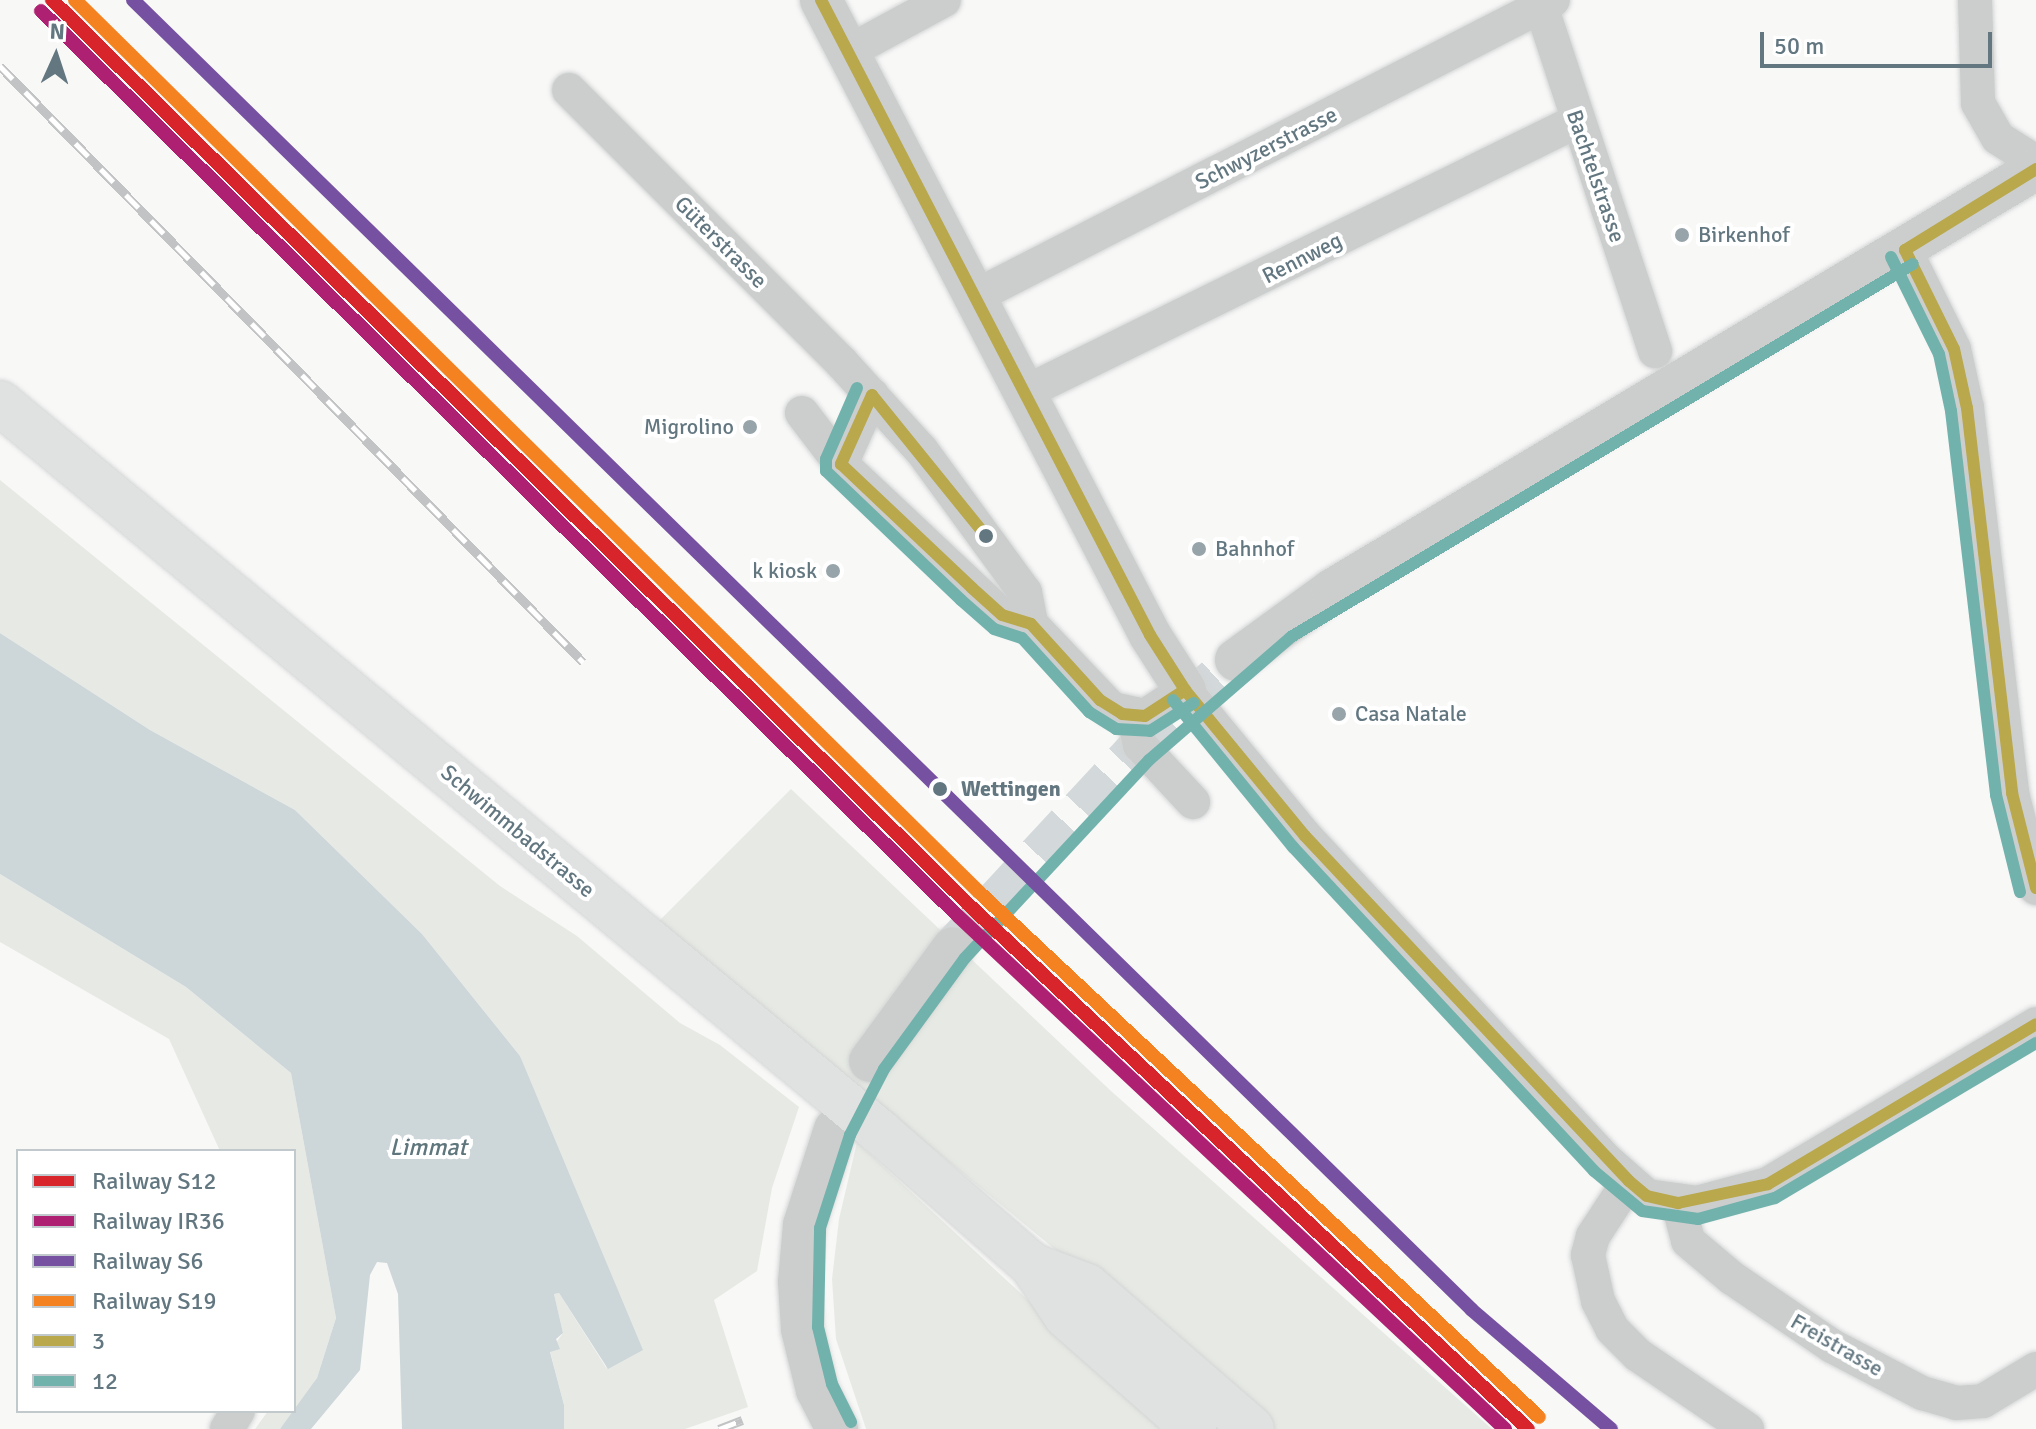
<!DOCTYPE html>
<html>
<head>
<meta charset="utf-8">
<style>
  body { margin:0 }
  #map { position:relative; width:2036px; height:1429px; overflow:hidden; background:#f8f8f7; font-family:Signika,sans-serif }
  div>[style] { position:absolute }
  .green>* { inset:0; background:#e7eae4 }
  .water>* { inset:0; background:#cdd6d8 }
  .tertiary-tunnel>* { height:42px; margin-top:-21px; transform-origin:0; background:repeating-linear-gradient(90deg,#d3d8da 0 42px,transparent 0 63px) }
  .roads { filter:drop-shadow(0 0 2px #d3d5d5) drop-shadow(0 0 2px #d3d5d5) }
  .minor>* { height:34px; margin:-17px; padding:0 17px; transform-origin:17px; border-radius:17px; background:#cccece }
  .tertiary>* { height:42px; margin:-21px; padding:0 21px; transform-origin:21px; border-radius:21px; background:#cccece }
  .secondary>* { height:44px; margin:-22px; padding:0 22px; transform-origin:22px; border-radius:22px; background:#e0e1e1 }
  .rail>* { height:9px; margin-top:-4.5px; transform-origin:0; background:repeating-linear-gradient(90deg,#fff 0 18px,#c2c3c4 0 36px); box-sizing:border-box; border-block:2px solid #c2c3c4 }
  .bus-1>* { height:12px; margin:-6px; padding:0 6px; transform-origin:6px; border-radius:6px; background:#b9a84c }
  .bus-2>* { height:12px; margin:-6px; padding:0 6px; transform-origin:6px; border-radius:6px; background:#72b2ac }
  .rail-1>* { height:14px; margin:-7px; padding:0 7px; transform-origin:7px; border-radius:7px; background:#d8242b }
  .rail-2>* { height:14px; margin:-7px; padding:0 7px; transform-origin:7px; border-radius:7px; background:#ae2071 }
  .rail-3>* { height:14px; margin:-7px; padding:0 7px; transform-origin:7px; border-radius:7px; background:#7751a1 }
  .rail-4>* { height:14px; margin:-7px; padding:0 7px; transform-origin:7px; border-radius:7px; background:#f58220 }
  .dots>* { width:22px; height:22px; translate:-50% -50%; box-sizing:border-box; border:4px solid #fff; border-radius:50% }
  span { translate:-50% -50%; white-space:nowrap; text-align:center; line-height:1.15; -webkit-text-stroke:8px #fff; paint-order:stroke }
  .street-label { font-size:22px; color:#637781 }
  .poi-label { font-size:22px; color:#637781 }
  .left { translate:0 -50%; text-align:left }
  .right { translate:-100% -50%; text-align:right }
  .stop-label { font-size:22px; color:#637781; font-weight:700 }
  .water-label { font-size:24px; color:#5e767c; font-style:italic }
  .legend { position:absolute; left:16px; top:1149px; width:280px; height:264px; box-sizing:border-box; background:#fff; border:2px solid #c1c9cd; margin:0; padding:10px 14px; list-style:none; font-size:24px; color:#637781 }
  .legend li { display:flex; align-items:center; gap:16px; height:40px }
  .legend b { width:40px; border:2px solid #c1c9cd }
  .north { position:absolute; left:16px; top:16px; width:80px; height:80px; -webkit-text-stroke:6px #fff; paint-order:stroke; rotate:3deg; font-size:22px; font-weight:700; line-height:32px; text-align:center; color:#637781 }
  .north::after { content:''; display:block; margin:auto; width:28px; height:36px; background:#637781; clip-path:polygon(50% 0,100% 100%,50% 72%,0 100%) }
  .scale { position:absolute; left:1760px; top:32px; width:232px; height:36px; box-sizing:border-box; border:4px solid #637781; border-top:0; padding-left:10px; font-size:24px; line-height:28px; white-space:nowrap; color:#637781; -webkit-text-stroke:6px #fff; paint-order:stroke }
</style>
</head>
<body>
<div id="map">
  <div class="green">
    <div style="clip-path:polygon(0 480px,500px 886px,577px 936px,680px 1023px,720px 1045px,799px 1107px,772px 1188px,757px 1271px,714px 1300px,748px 1407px,685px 1429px,564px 1429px,564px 1405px,550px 1351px,563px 1333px,554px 1294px,559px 1293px,607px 1369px,520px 1056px,422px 934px,295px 810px,150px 730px,0 633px)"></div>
    <div style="clip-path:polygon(791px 789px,1111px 1091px,1492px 1429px,1273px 1429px,658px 922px)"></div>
    <div style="clip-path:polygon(0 874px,186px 987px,291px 1073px,336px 1318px,317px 1378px,305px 1397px,280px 1429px,255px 1429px,268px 1411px,294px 1411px,294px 1151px,220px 1151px,169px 1039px,0 942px)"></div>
    <div style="clip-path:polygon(857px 1142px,1149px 1412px,1160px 1429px,866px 1429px,836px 1339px,832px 1279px,839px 1219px)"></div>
  </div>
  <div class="water">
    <div style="clip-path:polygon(0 633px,150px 730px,295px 810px,422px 934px,520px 1056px,643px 1350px,608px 1369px,559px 1293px,554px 1294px,563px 1333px,556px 1339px,560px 1349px,550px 1352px,564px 1405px,564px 1429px,402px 1429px,398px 1294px,387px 1263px,377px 1262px,370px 1275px,360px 1370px,311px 1429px,280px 1429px,317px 1378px,336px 1318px,291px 1073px,186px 987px,0 874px)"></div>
  </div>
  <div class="tertiary-tunnel">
    <div style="left:953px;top:948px;width:272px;rotate:-47.2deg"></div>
    <div style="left:1138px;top:748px;width:132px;rotate:-41.9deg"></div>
  </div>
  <div class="roads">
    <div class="minor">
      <div style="left:1539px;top:0;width:370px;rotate:71.7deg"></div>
      <div style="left:1975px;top:0;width:103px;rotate:88.3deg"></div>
      <div style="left:1978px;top:103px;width:40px;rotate:60.3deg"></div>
      <div style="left:1998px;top:138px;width:45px;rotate:32.3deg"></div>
      <div style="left:848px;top:52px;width:109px;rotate:-28.4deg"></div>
      <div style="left:569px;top:90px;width:385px;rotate:45deg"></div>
      <div style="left:841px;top:362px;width:120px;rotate:47.7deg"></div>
      <div style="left:922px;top:451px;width:175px;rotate:53.9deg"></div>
      <div style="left:1025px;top:592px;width:33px;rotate:79deg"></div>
      <div style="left:1905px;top:250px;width:110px;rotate:63.7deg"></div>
      <div style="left:1954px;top:349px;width:60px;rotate:77.6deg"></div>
      <div style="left:1967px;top:408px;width:388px;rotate:83.3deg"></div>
      <div style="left:2012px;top:793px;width:98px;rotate:75.8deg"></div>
      <div style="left:978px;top:295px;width:646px;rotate:-27.16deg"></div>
      <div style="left:1026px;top:392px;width:614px;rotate:-26.19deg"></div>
      <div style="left:872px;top:395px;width:76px;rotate:114.2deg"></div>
      <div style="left:841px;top:464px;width:221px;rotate:43.2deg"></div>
      <div style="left:1002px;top:615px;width:30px;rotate:17deg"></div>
      <div style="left:1031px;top:624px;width:117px;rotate:46.4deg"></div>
      <div style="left:1112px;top:709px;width:34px;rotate:12deg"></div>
      <div style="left:1145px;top:716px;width:48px;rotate:-33deg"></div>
      <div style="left:1185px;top:690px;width:189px;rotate:50.6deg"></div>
      <div style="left:1305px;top:836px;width:442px;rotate:47.1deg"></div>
      <div style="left:1606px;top:1160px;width:55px;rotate:41.3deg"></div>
      <div style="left:1647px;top:1196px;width:50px;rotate:8deg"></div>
      <div style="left:1697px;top:1203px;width:73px;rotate:-15deg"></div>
      <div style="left:1768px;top:1184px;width:312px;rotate:-30.8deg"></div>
      <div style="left:802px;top:413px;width:64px;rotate:52.6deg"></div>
      <div style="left:1134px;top:717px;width:29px;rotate:78deg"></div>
      <div style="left:1140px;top:745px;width:78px;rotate:47.1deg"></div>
      <div style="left:1629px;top:1181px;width:66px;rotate:123.2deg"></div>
      <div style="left:1593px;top:1236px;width:20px;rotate:105deg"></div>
      <div style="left:1588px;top:1255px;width:47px;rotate:77.7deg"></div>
      <div style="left:1598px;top:1301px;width:31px;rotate:63deg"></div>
      <div style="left:1612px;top:1329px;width:37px;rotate:45deg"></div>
      <div style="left:1638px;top:1355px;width:132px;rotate:34.2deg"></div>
      <div style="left:1678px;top:1203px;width:39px;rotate:75deg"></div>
      <div style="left:1688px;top:1241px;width:57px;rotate:40.1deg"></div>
      <div style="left:1732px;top:1278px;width:121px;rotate:34.2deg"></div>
      <div style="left:1832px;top:1346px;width:102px;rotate:27.6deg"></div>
      <div style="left:1922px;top:1393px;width:35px;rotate:16deg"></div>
      <div style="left:1956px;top:1403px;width:27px;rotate:-4deg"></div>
      <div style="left:1983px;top:1401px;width:62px;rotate:-31.1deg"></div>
      <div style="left:227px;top:1429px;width:21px;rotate:-59deg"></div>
    </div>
    <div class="tertiary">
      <div style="left:821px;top:0;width:715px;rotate:62.61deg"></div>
      <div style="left:1150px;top:635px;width:65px;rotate:57.5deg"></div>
      <div style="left:1236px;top:660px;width:119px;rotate:-36.1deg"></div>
      <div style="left:1332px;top:590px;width:820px;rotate:-30.88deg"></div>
      <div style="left:870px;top:1061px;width:140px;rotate:-53.7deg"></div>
      <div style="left:835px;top:1129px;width:101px;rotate:107.9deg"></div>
      <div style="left:804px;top:1225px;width:57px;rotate:95deg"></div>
      <div style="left:799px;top:1282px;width:47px;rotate:86.3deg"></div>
      <div style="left:802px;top:1329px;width:63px;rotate:76.2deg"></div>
      <div style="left:817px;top:1390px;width:44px;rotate:62.9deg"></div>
    </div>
    <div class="secondary">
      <div style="left:0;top:403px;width:1143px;rotate:39.64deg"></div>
      <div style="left:880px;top:1132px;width:202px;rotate:41.2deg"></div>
      <div style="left:1032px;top:1265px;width:61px;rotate:56.3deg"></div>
      <div style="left:1066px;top:1316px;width:171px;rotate:41.4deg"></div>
      <div style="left:1032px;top:1265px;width:59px;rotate:20.9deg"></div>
      <div style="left:1087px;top:1286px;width:218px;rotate:40.9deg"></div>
    </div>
  </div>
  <div class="rail">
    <div style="left:0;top:66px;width:834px;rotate:45.63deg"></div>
    <div style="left:719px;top:1429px;width:25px;rotate:-21deg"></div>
  </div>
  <div class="bus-1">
    <div style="left:821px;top:0;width:715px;rotate:62.61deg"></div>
    <div style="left:1150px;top:635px;width:65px;rotate:57.5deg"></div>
    <div style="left:1185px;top:690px;width:189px;rotate:50.6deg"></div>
    <div style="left:1305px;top:836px;width:473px;rotate:46.8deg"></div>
    <div style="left:1629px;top:1181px;width:23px;rotate:40deg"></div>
    <div style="left:1647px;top:1196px;width:32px;rotate:13deg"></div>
    <div style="left:1678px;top:1203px;width:92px;rotate:-11.9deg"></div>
    <div style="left:1768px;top:1184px;width:312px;rotate:-30.8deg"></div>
    <div style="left:1905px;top:250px;width:110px;rotate:63.7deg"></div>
    <div style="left:1954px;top:349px;width:60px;rotate:77.6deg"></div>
    <div style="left:1967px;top:408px;width:388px;rotate:83.3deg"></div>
    <div style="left:2012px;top:793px;width:98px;rotate:75.8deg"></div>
    <div style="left:1905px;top:250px;width:154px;rotate:-31.7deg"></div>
    <div style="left:986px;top:536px;width:181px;rotate:-129deg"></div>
    <div style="left:872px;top:395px;width:76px;rotate:114.2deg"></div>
    <div style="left:841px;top:464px;width:180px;rotate:43.4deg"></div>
    <div style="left:972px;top:588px;width:40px;rotate:42deg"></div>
    <div style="left:1002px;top:615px;width:30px;rotate:17deg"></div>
    <div style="left:1031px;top:624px;width:103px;rotate:47.8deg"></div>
    <div style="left:1100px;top:700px;width:26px;rotate:32deg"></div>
    <div style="left:1122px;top:714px;width:23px;rotate:5deg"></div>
    <div style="left:1145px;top:716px;width:48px;rotate:-33deg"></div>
  </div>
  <div class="bus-2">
    <div style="left:1891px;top:257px;width:108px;rotate:63.7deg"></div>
    <div style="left:1939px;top:354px;width:58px;rotate:78.1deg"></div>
    <div style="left:1951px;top:411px;width:387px;rotate:83.3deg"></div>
    <div style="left:1996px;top:795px;width:100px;rotate:76.1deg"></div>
    <div style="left:857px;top:388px;width:77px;rotate:113.6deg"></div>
    <div style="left:826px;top:459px;width:12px;rotate:90deg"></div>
    <div style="left:826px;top:471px;width:187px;rotate:43.7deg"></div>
    <div style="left:961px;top:600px;width:44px;rotate:41.3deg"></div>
    <div style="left:994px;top:629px;width:29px;rotate:18deg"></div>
    <div style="left:1022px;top:638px;width:100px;rotate:47.8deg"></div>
    <div style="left:1089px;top:712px;width:32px;rotate:32deg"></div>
    <div style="left:1116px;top:729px;width:34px;rotate:3deg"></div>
    <div style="left:1150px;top:731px;width:52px;rotate:-32.5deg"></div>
    <div style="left:1173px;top:700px;width:190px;rotate:50.8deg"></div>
    <div style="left:1293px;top:847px;width:442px;rotate:47.1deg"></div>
    <div style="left:1594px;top:1171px;width:62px;rotate:39.8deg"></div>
    <div style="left:1642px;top:1211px;width:57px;rotate:8.1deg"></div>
    <div style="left:1698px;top:1219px;width:80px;rotate:-15.3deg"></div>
    <div style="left:1775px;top:1198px;width:304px;rotate:-30.7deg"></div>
    <div style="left:851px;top:1422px;width:42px;rotate:-116.6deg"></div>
    <div style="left:832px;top:1384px;width:59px;rotate:-103.8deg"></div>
    <div style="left:818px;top:1327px;width:99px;rotate:-88.8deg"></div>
    <div style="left:820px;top:1228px;width:98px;rotate:-72.1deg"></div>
    <div style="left:850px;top:1135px;width:74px;rotate:-62.7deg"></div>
    <div style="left:884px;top:1069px;width:137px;rotate:-53.9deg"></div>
    <div style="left:965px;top:958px;width:270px;rotate:-47.1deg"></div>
    <div style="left:1149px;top:760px;width:188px;rotate:-40.9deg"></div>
    <div style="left:1291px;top:637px;width:725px;rotate:-30.95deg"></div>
  </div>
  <div class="rail-1">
    <div style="left:52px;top:0;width:1288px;rotate:44.62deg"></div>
    <div style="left:969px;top:905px;width:766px;rotate:43.15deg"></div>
  </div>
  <div class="rail-2">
    <div style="left:41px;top:11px;width:1288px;rotate:44.62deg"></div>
    <div style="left:958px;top:916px;width:750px;rotate:43.16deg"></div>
  </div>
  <div class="rail-3">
    <div style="left:133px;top:0;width:1873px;rotate:44.37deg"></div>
    <div style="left:1472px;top:1310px;width:183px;rotate:40.6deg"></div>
  </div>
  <div class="rail-4">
    <div style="left:75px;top:0;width:1271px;rotate:44.62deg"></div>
    <div style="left:980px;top:893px;width:766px;rotate:43.15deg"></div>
  </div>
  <div class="dots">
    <div style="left:1682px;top:235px;background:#97a4aa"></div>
    <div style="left:750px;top:427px;background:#97a4aa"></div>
    <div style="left:986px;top:536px;background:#637781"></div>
    <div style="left:1199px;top:549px;background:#97a4aa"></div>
    <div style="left:833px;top:571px;background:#97a4aa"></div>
    <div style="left:1339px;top:714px;background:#97a4aa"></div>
    <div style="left:940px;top:789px;background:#637781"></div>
  </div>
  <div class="street-label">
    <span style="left:1266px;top:148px;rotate:-27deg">Schwyzerstrasse</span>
    <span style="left:1596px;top:176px;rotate:71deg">Bachtelstrasse</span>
    <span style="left:721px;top:242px;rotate:45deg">Güterstrasse</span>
    <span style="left:1302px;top:258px;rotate:-27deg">Rennweg</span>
    <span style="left:518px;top:831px;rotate:40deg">Schwimmbadstrasse</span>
    <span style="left:1837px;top:1345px;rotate:30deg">Freistrasse</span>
  </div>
  <div class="poi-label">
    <span class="left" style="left:1698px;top:235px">Birkenhof</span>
    <span class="right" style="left:734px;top:427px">Migrolino</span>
    <span class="left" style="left:1215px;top:549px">Bahnhof</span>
    <span class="right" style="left:817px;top:571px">k kiosk</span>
    <span class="left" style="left:1355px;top:714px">Casa Natale</span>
  </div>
  <div class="stop-label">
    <span class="left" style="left:961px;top:789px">Wettingen</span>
  </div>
  <div class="water-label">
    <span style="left:428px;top:1148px">Limmat</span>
  </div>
  <ul class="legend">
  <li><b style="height:10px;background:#d8242b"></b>Railway S12</li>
  <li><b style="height:10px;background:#ae2071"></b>Railway IR36</li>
  <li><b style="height:10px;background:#7751a1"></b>Railway S6</li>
  <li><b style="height:10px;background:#f58220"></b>Railway S19</li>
  <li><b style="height:10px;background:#b9a84c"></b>3</li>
  <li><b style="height:10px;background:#72b2ac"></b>12</li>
  </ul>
  <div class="north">N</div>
  <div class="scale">50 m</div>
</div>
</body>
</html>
